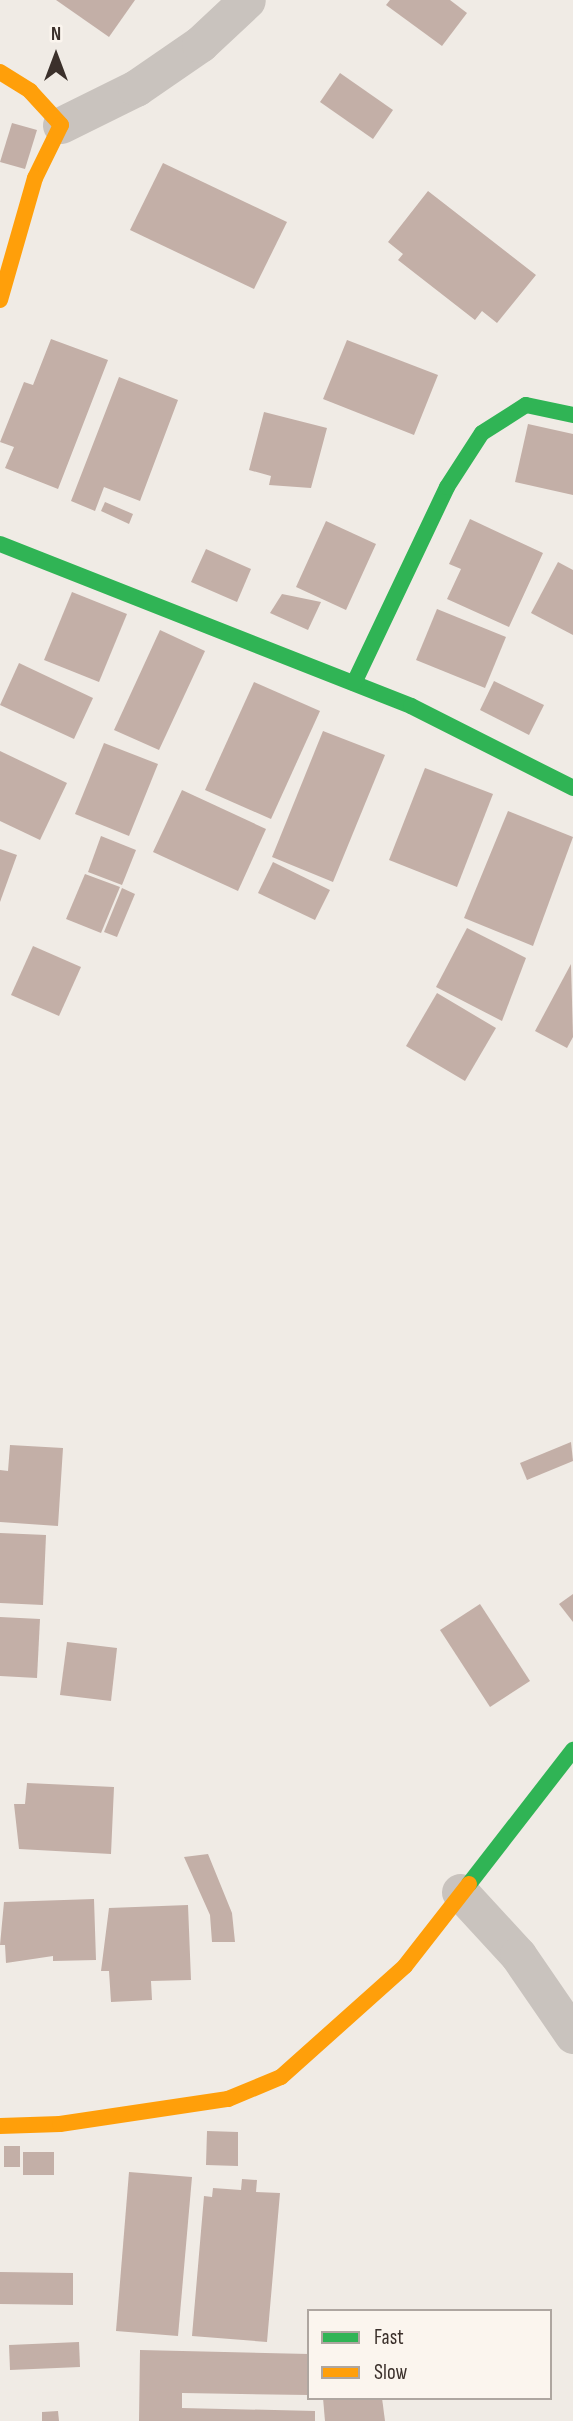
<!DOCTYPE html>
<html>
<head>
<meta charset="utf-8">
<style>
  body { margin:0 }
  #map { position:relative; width:573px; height:2421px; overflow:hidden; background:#f0ebe5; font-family:"Sofia Sans Condensed",sans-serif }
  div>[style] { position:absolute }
  .building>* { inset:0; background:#c3afa7 }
  .street>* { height:37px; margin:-18.5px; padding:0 18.5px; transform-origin:18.5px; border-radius:18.5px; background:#c9c3be }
  .fast>* { height:16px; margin:-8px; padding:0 8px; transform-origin:8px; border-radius:8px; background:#30b455 }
  .slow>* { height:16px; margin:-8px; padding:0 8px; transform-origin:8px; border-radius:8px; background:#ff9f0a }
  span { translate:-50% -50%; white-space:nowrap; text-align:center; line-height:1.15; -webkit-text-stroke:5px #fbf5ee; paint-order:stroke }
  .legend { position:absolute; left:307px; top:2309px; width:245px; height:91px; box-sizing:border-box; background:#fbf5ee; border:2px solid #aea6a0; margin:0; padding:9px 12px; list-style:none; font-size:21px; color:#3b302b }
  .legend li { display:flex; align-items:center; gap:14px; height:35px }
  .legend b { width:35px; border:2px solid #aea6a0 }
  .north { position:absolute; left:21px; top:21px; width:70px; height:70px; -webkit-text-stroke:5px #fbf5ee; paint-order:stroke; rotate:0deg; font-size:19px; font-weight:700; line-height:28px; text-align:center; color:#3b302b }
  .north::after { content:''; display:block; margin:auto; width:24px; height:32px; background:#3b302b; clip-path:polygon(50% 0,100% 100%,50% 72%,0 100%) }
</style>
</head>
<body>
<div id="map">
  <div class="building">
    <div style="clip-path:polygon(56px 0,135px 0,109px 37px)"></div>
    <div style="clip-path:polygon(390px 0,450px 0,467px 13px,442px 46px,386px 5px)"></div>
    <div style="clip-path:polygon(340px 73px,393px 110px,373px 139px,320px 102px)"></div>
    <div style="clip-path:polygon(12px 123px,37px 130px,25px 169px,0 162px)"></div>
    <div style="clip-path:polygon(163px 163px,287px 222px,254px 289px,130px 230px)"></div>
    <div style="clip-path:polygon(428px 191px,536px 275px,497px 323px,482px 311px,475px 320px,398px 260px,403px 254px,388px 242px)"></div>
    <div style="clip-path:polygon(51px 339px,108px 360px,58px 489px,5px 468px,14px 447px,0 442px,24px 382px,33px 385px)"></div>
    <div style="clip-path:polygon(347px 340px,438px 375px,414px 435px,323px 399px)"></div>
    <div style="clip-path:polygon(119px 377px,178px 400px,140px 501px,104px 487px,95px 511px,71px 501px)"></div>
    <div style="clip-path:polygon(264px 412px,327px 428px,311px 488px,269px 485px,271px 476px,249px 470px)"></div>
    <div style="clip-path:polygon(528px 424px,573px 434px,573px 495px,515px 482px)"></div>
    <div style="clip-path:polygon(105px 502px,133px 514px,129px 524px,101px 511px)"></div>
    <div style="clip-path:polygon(470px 519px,543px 553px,509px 627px,447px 599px,461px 569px,449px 564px)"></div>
    <div style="clip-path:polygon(326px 521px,376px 544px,346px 610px,296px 587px)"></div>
    <div style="clip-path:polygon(206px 549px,251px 569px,237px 602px,191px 582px)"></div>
    <div style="clip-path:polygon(558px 562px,573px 570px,573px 635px,531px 613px)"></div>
    <div style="clip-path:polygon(72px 592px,127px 614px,99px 682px,44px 660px)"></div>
    <div style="clip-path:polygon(282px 594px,321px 602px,308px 630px,270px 613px)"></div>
    <div style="clip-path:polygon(437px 609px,506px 637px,485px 688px,416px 660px)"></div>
    <div style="clip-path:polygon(160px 630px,205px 651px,159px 750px,114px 730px)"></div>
    <div style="clip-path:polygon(19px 663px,93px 698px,74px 739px,0 705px)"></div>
    <div style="clip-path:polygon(494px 681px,544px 705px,529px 735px,480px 710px)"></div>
    <div style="clip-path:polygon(254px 682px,320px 711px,271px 819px,205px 790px)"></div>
    <div style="clip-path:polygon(323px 731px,385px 755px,333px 882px,272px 857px)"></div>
    <div style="clip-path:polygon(104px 743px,158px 764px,129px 836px,75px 814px)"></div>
    <div style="clip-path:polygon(0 751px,67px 783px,40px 840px,0 821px)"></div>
    <div style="clip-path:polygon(425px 768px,493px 794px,457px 887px,389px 860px)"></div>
    <div style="clip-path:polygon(182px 790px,266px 829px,238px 891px,153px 852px)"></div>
    <div style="clip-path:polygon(508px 811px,573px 837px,533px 946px,464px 918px)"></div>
    <div style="clip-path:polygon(101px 836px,136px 850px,122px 885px,88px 872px)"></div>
    <div style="clip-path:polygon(0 849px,17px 855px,0 902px)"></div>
    <div style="clip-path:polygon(273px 862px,330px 890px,315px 920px,258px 893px)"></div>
    <div style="clip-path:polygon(85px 874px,120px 887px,101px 933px,66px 919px)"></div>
    <div style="clip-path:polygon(122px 888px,135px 894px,117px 937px,104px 932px)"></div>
    <div style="clip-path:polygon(467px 928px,526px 958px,502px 1021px,436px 987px)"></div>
    <div style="clip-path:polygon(33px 946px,81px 967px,59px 1016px,11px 995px)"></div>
    <div style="clip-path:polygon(571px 964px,573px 1037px,567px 1048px,535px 1031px)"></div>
    <div style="clip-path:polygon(437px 993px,496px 1028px,465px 1081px,406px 1046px)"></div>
    <div style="clip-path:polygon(571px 1442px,573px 1461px,527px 1480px,520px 1463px)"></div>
    <div style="clip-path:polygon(10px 1445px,63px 1448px,58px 1526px,0 1522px,0 1470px,8px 1471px)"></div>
    <div style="clip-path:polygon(0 1533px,46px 1535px,43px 1605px,0 1603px)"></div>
    <div style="clip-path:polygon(573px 1594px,573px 1622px,559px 1604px)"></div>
    <div style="clip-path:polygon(480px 1604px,530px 1681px,490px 1707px,440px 1630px)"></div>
    <div style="clip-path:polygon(0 1617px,40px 1619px,37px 1678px,0 1676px)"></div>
    <div style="clip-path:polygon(67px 1642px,117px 1648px,111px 1701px,60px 1695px)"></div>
    <div style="clip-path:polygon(27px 1783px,114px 1787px,111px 1854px,19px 1849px,14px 1804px,25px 1804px)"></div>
    <div style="clip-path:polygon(208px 1854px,232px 1913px,235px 1942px,212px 1942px,210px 1915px,184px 1857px)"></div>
    <div style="clip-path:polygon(94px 1899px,96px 1960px,53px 1961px,53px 1956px,6px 1963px,5px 1945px,0 1945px,4px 1902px)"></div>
    <div style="clip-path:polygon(188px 1905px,191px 1980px,151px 1981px,152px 2000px,111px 2002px,109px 1971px,101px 1971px,109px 1908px)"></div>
    <div style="clip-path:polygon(207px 2131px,238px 2132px,238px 2166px,206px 2165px)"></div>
    <div style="clip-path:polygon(4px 2146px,20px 2146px,20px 2167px,4px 2167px)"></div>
    <div style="clip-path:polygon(23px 2152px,54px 2152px,54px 2175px,23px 2175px)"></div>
    <div style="clip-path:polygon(129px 2172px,192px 2177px,178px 2336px,116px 2331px)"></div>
    <div style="clip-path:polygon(242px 2179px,257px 2180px,256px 2192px,280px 2193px,267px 2342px,192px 2336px,204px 2196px,212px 2197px,213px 2188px,241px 2190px)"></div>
    <div style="clip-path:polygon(0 2272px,73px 2273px,73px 2305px,0 2304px)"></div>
    <div style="clip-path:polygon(79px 2342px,80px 2367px,10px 2370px,9px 2345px)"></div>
    <div style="clip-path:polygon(140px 2350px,309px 2354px,309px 2395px,182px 2393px,182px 2408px,315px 2411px,315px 2421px,139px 2421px)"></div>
    <div style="clip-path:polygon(323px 2398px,382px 2398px,385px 2421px,325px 2421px)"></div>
    <div style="clip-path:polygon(58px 2411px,59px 2421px,42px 2421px,42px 2412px)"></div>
  </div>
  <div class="street">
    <div style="left:61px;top:125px;width:84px;rotate:-26.3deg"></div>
    <div style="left:136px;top:88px;width:78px;rotate:-34.5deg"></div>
    <div style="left:200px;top:44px;width:64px;rotate:-43.1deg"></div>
    <div style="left:460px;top:1892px;width:86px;rotate:47.4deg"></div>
    <div style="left:518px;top:1955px;width:97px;rotate:55.5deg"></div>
  </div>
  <div class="fast">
    <div style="left:0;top:544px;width:442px;rotate:21.5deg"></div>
    <div style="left:411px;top:706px;width:182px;rotate:26.8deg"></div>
    <div style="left:354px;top:683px;width:217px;rotate:-64.6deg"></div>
    <div style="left:447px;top:487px;width:64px;rotate:-57.1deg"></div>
    <div style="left:482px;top:433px;width:52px;rotate:-32.5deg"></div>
    <div style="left:526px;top:405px;width:48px;rotate:12deg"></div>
    <div style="left:469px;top:1884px;width:170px;rotate:-52.2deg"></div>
  </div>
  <div class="slow">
    <div style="left:0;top:72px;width:36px;rotate:32deg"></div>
    <div style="left:30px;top:91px;width:46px;rotate:47.6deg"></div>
    <div style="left:61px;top:125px;width:59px;rotate:116.1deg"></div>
    <div style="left:35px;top:178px;width:127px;rotate:106deg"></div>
    <div style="left:0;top:2126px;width:60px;rotate:-1.9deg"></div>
    <div style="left:60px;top:2124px;width:170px;rotate:-8.5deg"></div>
    <div style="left:228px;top:2099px;width:57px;rotate:-22.5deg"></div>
    <div style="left:281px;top:2077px;width:166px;rotate:-41.8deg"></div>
    <div style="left:405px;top:1966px;width:104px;rotate:-52deg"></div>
  </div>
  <ul class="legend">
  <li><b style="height:9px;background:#30b455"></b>Fast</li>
  <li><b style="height:9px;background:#ff9f0a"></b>Slow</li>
  </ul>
  <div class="north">N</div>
</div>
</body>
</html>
